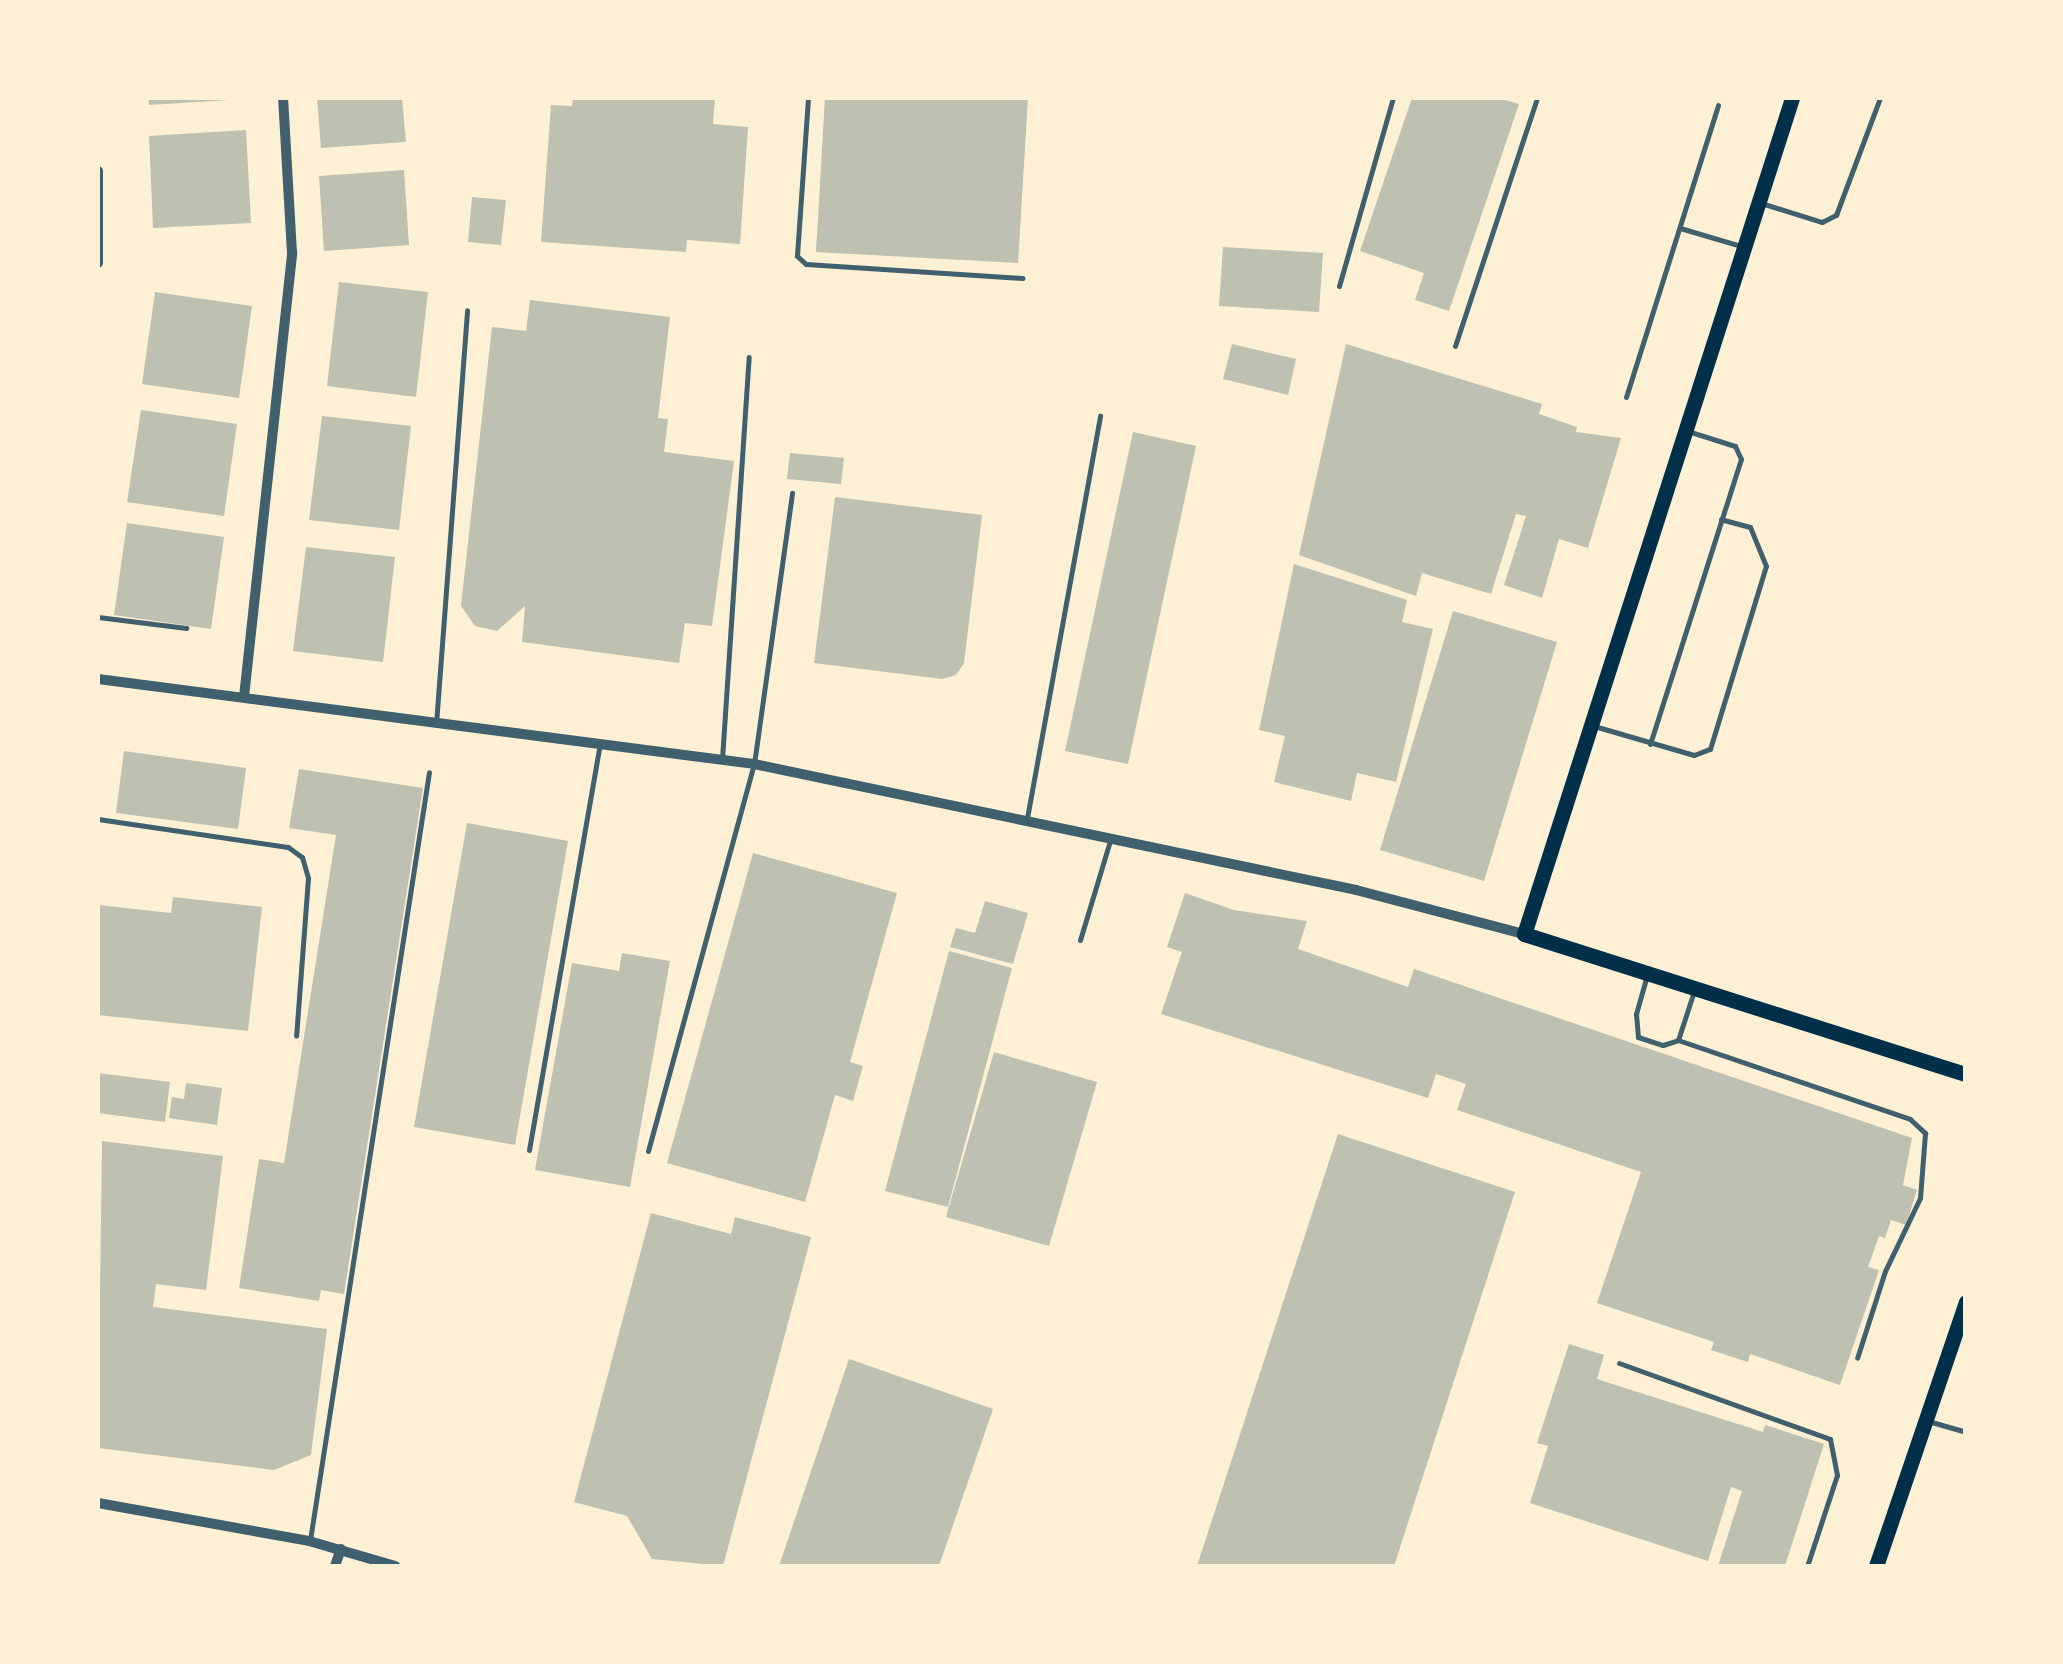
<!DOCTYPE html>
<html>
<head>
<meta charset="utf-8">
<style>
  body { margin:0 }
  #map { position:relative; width:2063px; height:1664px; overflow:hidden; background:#fdf0d5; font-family:Barlow,sans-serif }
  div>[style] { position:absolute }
  .building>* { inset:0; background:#bec0b2 }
  .service>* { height:5px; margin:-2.5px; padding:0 2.5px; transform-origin:2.5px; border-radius:2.5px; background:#3f606c }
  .minor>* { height:10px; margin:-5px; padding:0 5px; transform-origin:5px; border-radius:5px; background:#3f606c }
  .secondary>* { height:15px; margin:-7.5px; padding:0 7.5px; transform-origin:7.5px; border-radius:7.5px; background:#003049 }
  span { translate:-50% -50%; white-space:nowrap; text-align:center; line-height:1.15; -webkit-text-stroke:10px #fdf0d5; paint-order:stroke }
  .frame { position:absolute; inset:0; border:100px solid #fdf0d5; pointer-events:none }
</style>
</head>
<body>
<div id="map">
  <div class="building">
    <div style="clip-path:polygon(148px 98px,229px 98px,229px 100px,149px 105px)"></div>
    <div style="clip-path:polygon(317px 98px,402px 98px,406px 142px,321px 148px)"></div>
    <div style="clip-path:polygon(573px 98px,715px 98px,713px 124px,748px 127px,740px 244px,687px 240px,686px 252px,541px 242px,551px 105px,572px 106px)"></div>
    <div style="clip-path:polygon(825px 98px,1028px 98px,1018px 263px,816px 252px)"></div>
    <div style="clip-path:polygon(1412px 98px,1499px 98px,1519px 104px,1449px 311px,1415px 300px,1424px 273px,1360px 251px)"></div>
    <div style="clip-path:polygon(246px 130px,251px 223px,153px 228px,149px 136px)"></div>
    <div style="clip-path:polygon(404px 170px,409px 245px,324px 251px,319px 176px)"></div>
    <div style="clip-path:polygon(472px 197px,506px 200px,501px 245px,468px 242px)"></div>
    <div style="clip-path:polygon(1223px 247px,1323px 253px,1319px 312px,1219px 306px)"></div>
    <div style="clip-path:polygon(339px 282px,428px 292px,416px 397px,327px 386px)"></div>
    <div style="clip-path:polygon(155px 292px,252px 306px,239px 398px,142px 384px)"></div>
    <div style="clip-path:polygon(530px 300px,670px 317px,658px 418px,668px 419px,664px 452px,734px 461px,712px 626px,685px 623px,679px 663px,522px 642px,525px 606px,497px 631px,475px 626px,461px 606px,492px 327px,526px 331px)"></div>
    <div style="clip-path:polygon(1232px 344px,1296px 359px,1288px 395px,1223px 379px)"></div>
    <div style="clip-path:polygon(1346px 344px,1542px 404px,1539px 414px,1577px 427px,1576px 432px,1621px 438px,1588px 548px,1559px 539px,1542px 598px,1504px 585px,1526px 516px,1516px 514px,1491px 594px,1422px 573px,1416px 596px,1299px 555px)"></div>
    <div style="clip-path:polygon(141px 410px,237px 424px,224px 516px,127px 502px)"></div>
    <div style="clip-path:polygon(322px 416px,411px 426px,399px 530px,309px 520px)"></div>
    <div style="clip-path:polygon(1133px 432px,1196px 446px,1128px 764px,1065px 751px)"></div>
    <div style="clip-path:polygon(790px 453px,844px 458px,841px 484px,787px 479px)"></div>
    <div style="clip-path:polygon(835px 497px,982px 515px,964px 663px,956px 675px,942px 679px,814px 663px)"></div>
    <div style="clip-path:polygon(127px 523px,224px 537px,211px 629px,114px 615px)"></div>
    <div style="clip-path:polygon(306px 547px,395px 557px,383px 662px,293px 651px)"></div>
    <div style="clip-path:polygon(1294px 564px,1407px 600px,1402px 622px,1433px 629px,1396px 782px,1357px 773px,1351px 801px,1274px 782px,1285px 736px,1259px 730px)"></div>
    <div style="clip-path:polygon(1453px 611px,1557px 642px,1484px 881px,1380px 850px)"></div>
    <div style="clip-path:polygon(124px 751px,246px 768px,238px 829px,116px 813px)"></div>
    <div style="clip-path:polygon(299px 769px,423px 788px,344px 1294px,321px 1290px,319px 1301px,239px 1288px,259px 1159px,284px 1163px,336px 835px,289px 828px)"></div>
    <div style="clip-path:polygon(467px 823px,568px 841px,515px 1145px,414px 1127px)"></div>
    <div style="clip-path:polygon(753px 853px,897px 893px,850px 1062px,863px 1066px,853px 1101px,835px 1095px,805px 1202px,667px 1163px)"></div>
    <div style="clip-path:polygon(1185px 893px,1234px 910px,1307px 921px,1298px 949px,1408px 987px,1414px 969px,1912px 1138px,1903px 1185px,1917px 1190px,1906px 1225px,1891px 1220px,1885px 1238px,1879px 1236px,1868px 1267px,1879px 1270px,1840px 1385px,1750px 1354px,1748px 1362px,1711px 1350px,1714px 1342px,1597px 1303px,1641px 1172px,1457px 1110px,1466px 1084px,1436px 1074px,1428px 1098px,1161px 1014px,1182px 952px,1167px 947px)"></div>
    <div style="clip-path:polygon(173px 897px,262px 907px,248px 1031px,98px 1015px,98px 905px,171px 913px)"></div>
    <div style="clip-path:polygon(985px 901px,1028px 913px,1013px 964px,950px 947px,956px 928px,975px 933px)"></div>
    <div style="clip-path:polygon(949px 951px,1012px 968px,948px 1207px,885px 1191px)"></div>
    <div style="clip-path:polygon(622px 953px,670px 961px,630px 1187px,535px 1170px,572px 963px,619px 971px)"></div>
    <div style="clip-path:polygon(994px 1052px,1097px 1082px,1049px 1246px,946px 1217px)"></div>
    <div style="clip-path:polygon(98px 1073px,170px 1082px,165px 1122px,98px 1113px)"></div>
    <div style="clip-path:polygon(186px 1083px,222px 1088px,217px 1125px,169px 1118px,172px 1097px,184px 1099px)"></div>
    <div style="clip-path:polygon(1338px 1134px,1515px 1192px,1394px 1566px,1197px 1566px)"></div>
    <div style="clip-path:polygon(102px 1141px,223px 1156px,206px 1290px,156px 1284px,153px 1307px,327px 1329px,311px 1455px,274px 1470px,98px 1448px)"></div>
    <div style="clip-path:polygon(651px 1213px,731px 1234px,735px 1217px,811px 1237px,723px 1566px,652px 1559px,627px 1516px,574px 1502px)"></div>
    <div style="clip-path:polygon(1569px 1344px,1604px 1355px,1597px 1379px,1763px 1432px,1765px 1425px,1824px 1444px,1785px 1566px,1718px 1566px,1742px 1491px,1731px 1487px,1708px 1561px,1530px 1503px,1548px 1446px,1537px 1443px)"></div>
    <div style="clip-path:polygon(849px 1359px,993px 1409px,939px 1566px,779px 1566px)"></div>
  </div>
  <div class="service">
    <div style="left:808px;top:98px;width:158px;rotate:94deg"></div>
    <div style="left:797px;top:256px;width:12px;rotate:42deg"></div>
    <div style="left:806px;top:264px;width:217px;rotate:3.7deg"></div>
    <div style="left:1761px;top:203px;width:64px;rotate:17.3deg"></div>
    <div style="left:1822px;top:222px;width:16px;rotate:-27deg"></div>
    <div style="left:1836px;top:215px;width:125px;rotate:-69.4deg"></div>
    <div style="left:1680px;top:228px;width:64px;rotate:16.4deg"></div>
    <div style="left:1339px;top:286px;width:196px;rotate:-74deg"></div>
    <div style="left:1455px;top:346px;width:261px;rotate:-71.7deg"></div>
    <div style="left:1626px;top:397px;width:306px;rotate:-72.5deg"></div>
    <div style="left:98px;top:617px;width:89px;rotate:7.1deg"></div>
    <div style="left:436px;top:724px;width:415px;rotate:-85.7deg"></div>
    <div style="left:1594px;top:726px;width:104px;rotate:16.2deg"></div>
    <div style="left:1694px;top:755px;width:17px;rotate:-21deg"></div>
    <div style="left:1710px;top:749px;width:191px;rotate:-73deg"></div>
    <div style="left:1766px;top:566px;width:42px;rotate:-112.3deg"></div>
    <div style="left:1750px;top:527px;width:30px;rotate:-165deg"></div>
    <div style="left:1650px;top:744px;width:299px;rotate:-72.3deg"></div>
    <div style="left:1741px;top:459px;width:14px;rotate:-115deg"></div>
    <div style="left:1735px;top:446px;width:46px;rotate:-162.3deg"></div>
    <div style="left:722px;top:759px;width:403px;rotate:-86.2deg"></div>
    <div style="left:1027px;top:818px;width:409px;rotate:-79.7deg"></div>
    <div style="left:98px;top:819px;width:192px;rotate:8.4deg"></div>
    <div style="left:288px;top:847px;width:17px;rotate:36deg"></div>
    <div style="left:302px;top:857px;width:22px;rotate:74deg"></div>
    <div style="left:308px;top:878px;width:158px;rotate:94.3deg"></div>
    <div style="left:1080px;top:940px;width:108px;rotate:-73.2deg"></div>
    <div style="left:1647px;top:975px;width:41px;rotate:105.8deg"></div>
    <div style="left:1636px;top:1014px;width:23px;rotate:85deg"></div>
    <div style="left:1638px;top:1037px;width:26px;rotate:18deg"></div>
    <div style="left:1663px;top:1045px;width:16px;rotate:-18deg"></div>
    <div style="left:1678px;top:1040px;width:245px;rotate:18.8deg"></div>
    <div style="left:1910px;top:1119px;width:21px;rotate:43deg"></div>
    <div style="left:1925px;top:1133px;width:65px;rotate:94.4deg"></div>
    <div style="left:1920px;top:1198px;width:81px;rotate:115.6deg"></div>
    <div style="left:1885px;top:1271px;width:91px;rotate:107.8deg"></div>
    <div style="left:1678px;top:1040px;width:52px;rotate:-71.9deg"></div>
    <div style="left:529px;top:1150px;width:411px;rotate:-80.1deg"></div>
    <div style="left:648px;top:1151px;width:401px;rotate:-74.7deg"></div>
    <div style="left:754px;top:764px;width:274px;rotate:-82deg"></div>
    <div style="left:1619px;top:1363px;width:224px;rotate:19.8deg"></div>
    <div style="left:1830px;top:1439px;width:37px;rotate:79deg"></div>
    <div style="left:1837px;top:1475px;width:96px;rotate:108.2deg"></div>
    <div style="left:1928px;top:1421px;width:40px;rotate:16deg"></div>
    <div style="left:310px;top:1540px;width:777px;rotate:-81.19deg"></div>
  </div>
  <div class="minor">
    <div style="left:98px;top:171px;width:92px;rotate:90deg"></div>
    <div style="left:98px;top:679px;width:661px;rotate:7.38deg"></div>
    <div style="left:754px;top:764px;width:615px;rotate:11.82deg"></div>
    <div style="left:1356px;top:890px;width:174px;rotate:14.7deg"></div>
    <div style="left:244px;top:697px;width:447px;rotate:-83.8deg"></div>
    <div style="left:292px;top:253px;width:155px;rotate:-93.3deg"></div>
    <div style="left:98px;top:1503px;width:214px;rotate:10.2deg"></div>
    <div style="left:309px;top:1541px;width:90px;rotate:16.2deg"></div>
    <div style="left:335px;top:1566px;width:18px;rotate:-71deg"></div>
  </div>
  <div class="secondary">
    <div style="left:1792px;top:98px;width:878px;rotate:107.77deg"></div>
    <div style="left:1524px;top:934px;width:464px;rotate:17.6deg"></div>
    <div style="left:1876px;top:1566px;width:279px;rotate:-71.2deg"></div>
  </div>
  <div class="frame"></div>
</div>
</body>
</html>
